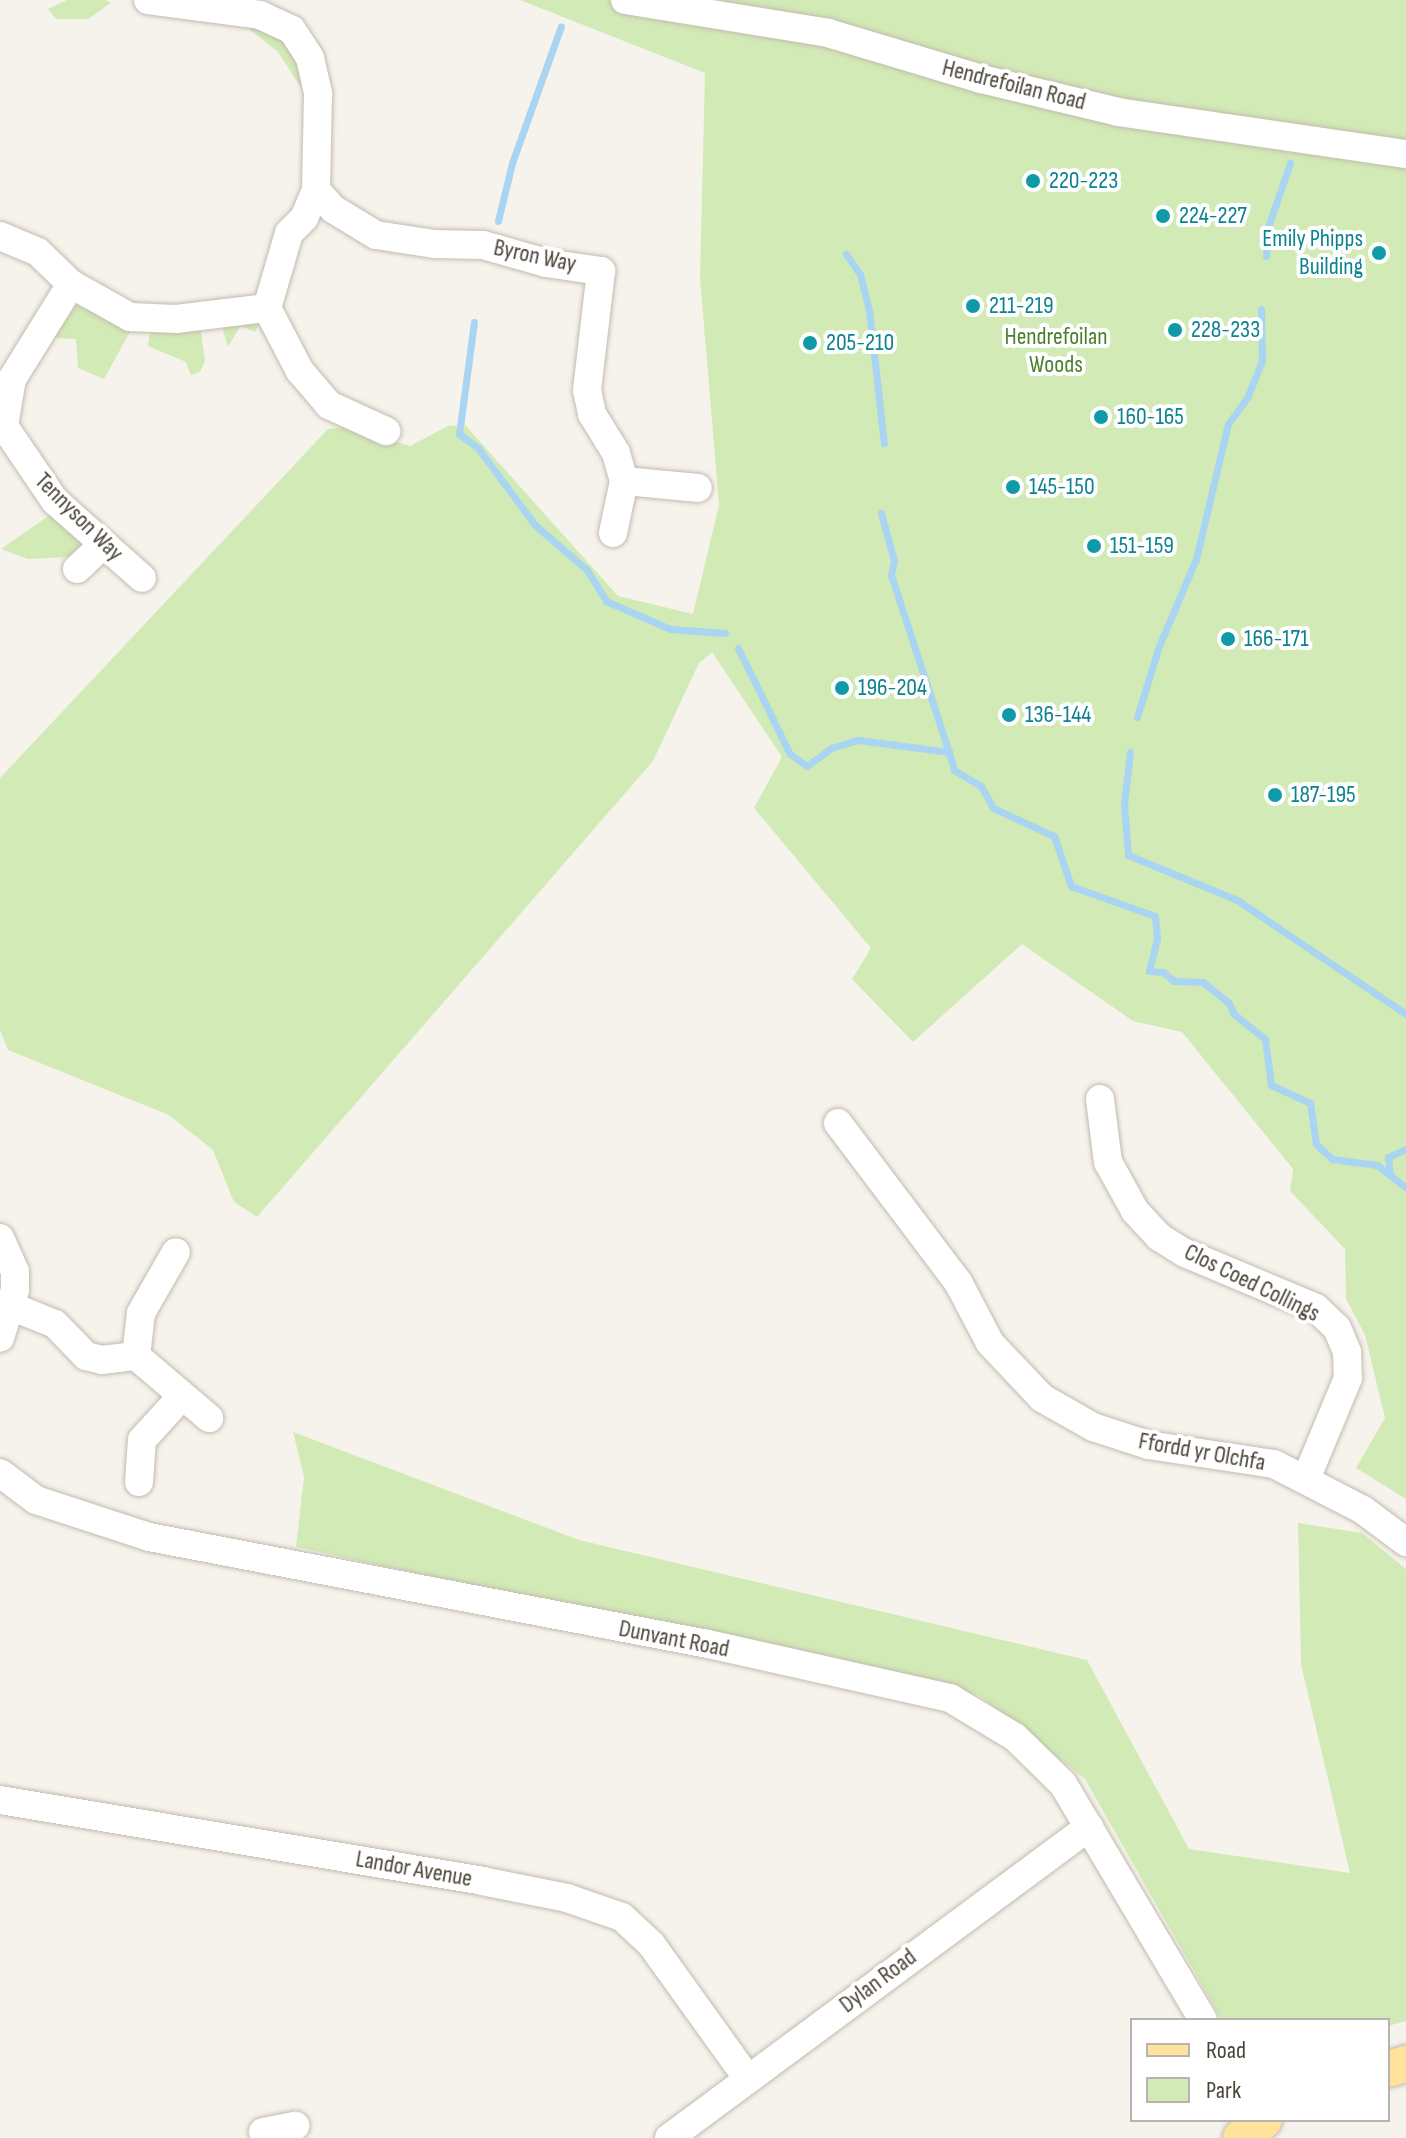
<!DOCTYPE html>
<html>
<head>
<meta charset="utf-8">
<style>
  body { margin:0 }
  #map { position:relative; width:1406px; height:2138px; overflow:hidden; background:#f6f3ec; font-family:"Sofia Sans Condensed",sans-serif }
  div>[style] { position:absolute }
  .green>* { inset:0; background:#d2eab5 }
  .stream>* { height:7px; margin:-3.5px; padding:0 3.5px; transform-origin:3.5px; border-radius:3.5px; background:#a9d4f2 }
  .roads { filter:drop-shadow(0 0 2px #c2bbae) drop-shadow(0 0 2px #c2bbae) }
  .minor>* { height:28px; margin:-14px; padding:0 14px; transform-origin:14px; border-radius:14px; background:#fff }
  .major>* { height:36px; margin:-18px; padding:0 18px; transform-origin:18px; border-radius:18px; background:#ffe39c }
  .dots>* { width:22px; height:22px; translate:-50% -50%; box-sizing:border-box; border:4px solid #fff; border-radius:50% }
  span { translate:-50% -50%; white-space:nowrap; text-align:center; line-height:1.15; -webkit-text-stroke:8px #fff; paint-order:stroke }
  .street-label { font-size:24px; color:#4b4439 }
  .culture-label { font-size:24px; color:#0d838f }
  .left { translate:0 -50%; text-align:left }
  .right { translate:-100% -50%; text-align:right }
  .park-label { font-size:24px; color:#4a7f2a }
  .legend { position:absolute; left:1130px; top:2018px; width:260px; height:104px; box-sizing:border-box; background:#fff; border:2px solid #b7b4b0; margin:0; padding:10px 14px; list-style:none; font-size:24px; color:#4b4439 }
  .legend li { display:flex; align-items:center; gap:16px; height:40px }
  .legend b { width:40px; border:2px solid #b7b4b0 }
</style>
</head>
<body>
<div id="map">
  <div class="green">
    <div style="clip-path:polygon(67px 0,105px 0,111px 3px,88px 19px,56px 19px,48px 9px)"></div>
    <div style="clip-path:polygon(520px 0,1406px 0,1406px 1499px,1356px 1468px,1385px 1418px,1365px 1335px,1346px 1299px,1345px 1249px,1290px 1191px,1293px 1169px,1182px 1032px,1133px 1021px,1022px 944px,913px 1042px,852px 979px,871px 948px,754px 808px,782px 757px,712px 652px,699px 663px,653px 761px,257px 1217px,234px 1202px,213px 1150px,169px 1115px,8px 1050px,0 1030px,0 778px,328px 429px,346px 427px,410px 446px,448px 426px,465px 425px,618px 596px,693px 614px,719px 505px,700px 278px,705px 73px)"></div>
    <div style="clip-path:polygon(236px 19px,282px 38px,305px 66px,305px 93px,277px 51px)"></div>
    <div style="clip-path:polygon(76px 305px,133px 326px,104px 379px,78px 368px,76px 339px,54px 338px)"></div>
    <div style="clip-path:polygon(245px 318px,258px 326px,255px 332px,240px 326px,228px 347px,220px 321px)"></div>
    <div style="clip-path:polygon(200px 324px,205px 361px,200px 372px,191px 375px,186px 362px,148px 346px,151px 327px)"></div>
    <div style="clip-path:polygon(57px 510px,83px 541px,72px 557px,28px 559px,1px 549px)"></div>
    <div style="clip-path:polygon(293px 1432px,579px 1540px,1087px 1660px,1189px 1849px,1350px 1873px,1301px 1664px,1298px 1523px,1362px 1533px,1406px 1569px,1406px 2021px,1388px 2026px,1388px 2020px,1222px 2020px,1085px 1779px,979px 1695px,296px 1547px,304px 1477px)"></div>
  </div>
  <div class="stream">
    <div style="left:498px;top:221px;width:60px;rotate:-76.4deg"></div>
    <div style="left:512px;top:163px;width:145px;rotate:-70.3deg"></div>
    <div style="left:846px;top:254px;width:24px;rotate:55deg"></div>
    <div style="left:860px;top:274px;width:37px;rotate:76deg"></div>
    <div style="left:869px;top:310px;width:134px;rotate:83.6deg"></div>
    <div style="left:1266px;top:256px;width:29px;rotate:-86deg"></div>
    <div style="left:1268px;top:227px;width:68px;rotate:-71deg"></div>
    <div style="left:474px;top:322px;width:113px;rotate:97.6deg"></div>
    <div style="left:459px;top:434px;width:24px;rotate:36deg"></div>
    <div style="left:478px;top:448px;width:96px;rotate:53.5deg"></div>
    <div style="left:535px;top:525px;width:69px;rotate:40.9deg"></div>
    <div style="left:587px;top:570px;width:36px;rotate:58deg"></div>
    <div style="left:606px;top:601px;width:70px;rotate:23.6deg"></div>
    <div style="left:670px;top:629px;width:55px;rotate:4.2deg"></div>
    <div style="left:881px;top:513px;width:50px;rotate:74.8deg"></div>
    <div style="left:894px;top:561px;width:14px;rotate:102deg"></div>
    <div style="left:891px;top:575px;width:186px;rotate:71.9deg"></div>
    <div style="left:738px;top:648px;width:118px;rotate:63.9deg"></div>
    <div style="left:790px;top:754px;width:21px;rotate:35deg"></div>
    <div style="left:807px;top:766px;width:30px;rotate:-37deg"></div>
    <div style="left:831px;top:748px;width:28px;rotate:-17deg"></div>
    <div style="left:858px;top:740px;width:92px;rotate:7.5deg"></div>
    <div style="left:949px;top:752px;width:19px;rotate:74deg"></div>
    <div style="left:954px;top:770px;width:31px;rotate:31deg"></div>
    <div style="left:981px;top:786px;width:25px;rotate:61deg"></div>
    <div style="left:993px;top:808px;width:67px;rotate:24.7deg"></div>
    <div style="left:1054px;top:836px;width:53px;rotate:71.2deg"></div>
    <div style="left:1071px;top:886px;width:89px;rotate:19.7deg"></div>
    <div style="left:1155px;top:916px;width:23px;rotate:85deg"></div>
    <div style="left:1157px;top:939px;width:33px;rotate:104deg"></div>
    <div style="left:1149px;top:971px;width:14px;rotate:4deg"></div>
    <div style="left:1163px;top:972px;width:14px;rotate:39deg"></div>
    <div style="left:1174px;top:981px;width:29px;rotate:2deg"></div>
    <div style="left:1203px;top:982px;width:33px;rotate:39deg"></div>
    <div style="left:1229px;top:1003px;width:12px;rotate:66deg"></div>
    <div style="left:1234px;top:1014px;width:40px;rotate:39deg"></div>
    <div style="left:1265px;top:1039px;width:46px;rotate:82.6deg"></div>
    <div style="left:1271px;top:1085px;width:43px;rotate:24.8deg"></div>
    <div style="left:1310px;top:1103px;width:41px;rotate:81.7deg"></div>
    <div style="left:1316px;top:1144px;width:22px;rotate:43deg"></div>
    <div style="left:1332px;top:1159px;width:45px;rotate:7.6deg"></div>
    <div style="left:1377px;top:1165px;width:37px;rotate:38deg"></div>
    <div style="left:1137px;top:717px;width:74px;rotate:-72.8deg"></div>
    <div style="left:1159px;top:646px;width:95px;rotate:-67deg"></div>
    <div style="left:1196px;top:559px;width:139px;rotate:-76.7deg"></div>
    <div style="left:1228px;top:424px;width:32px;rotate:-54deg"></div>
    <div style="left:1247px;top:398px;width:40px;rotate:-68deg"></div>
    <div style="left:1262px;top:361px;width:52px;rotate:-91.1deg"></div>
    <div style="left:1130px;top:752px;width:52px;rotate:96.6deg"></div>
    <div style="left:1124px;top:804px;width:51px;rotate:85.5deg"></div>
    <div style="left:1128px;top:855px;width:118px;rotate:22.4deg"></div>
    <div style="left:1237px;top:900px;width:204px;rotate:34deg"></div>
    <div style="left:1390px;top:1175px;width:18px;rotate:-96deg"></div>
    <div style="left:1388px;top:1157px;width:20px;rotate:-24deg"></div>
  </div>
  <div class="roads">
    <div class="minor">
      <div style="left:148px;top:0;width:113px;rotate:7.6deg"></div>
      <div style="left:260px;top:15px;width:35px;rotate:25deg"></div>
      <div style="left:292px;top:30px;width:33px;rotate:57deg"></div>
      <div style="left:310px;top:58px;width:37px;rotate:77deg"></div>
      <div style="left:318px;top:94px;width:96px;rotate:91.2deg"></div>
      <div style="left:316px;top:190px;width:30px;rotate:113deg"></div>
      <div style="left:304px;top:218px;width:21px;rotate:135deg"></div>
      <div style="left:289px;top:233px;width:78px;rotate:106.3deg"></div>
      <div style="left:267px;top:308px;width:71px;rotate:62.4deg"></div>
      <div style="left:300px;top:371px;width:45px;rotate:49.5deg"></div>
      <div style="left:329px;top:405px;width:63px;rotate:24.5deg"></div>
      <div style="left:625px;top:0;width:206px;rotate:9.2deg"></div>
      <div style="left:828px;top:33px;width:160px;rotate:16.7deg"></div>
      <div style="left:981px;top:79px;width:141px;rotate:13.5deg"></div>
      <div style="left:1118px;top:112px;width:291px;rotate:8.3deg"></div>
      <div style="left:316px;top:190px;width:25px;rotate:48deg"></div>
      <div style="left:333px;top:209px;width:50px;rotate:31.2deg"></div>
      <div style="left:376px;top:235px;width:59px;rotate:8.8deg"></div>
      <div style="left:434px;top:244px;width:49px;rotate:1.2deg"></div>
      <div style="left:483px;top:245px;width:66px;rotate:15.9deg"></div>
      <div style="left:546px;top:263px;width:56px;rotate:8.3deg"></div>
      <div style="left:601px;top:271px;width:120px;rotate:96.7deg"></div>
      <div style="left:587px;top:390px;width:25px;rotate:78deg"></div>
      <div style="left:592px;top:414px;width:46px;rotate:58.4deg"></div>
      <div style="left:616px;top:453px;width:29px;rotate:74deg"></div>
      <div style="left:0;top:236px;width:41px;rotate:22.8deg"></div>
      <div style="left:38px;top:252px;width:46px;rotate:44.1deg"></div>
      <div style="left:71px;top:284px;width:68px;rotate:29.2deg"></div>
      <div style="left:130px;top:317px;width:46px;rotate:2.5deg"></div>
      <div style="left:176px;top:319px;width:92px;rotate:-6.9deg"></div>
      <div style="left:71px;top:284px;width:112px;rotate:121.8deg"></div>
      <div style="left:12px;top:379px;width:48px;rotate:99.7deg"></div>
      <div style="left:4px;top:426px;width:91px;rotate:55.8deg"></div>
      <div style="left:55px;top:501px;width:116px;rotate:41.5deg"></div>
      <div style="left:613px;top:533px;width:53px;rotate:-78.1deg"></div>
      <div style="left:624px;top:481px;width:74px;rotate:5.4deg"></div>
      <div style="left:77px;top:569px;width:35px;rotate:-43deg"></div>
      <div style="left:1100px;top:1099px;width:64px;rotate:82.8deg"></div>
      <div style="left:1108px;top:1162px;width:56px;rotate:61.1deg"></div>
      <div style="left:1135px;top:1211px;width:35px;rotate:47deg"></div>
      <div style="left:1159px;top:1237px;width:31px;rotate:32deg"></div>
      <div style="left:1185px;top:1253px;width:142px;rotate:22.8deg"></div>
      <div style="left:1316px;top:1308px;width:29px;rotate:44deg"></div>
      <div style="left:1337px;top:1328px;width:26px;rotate:67deg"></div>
      <div style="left:1347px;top:1352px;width:26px;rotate:88deg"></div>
      <div style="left:1348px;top:1378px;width:109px;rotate:112.6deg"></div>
      <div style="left:838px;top:1123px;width:199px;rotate:53deg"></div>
      <div style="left:958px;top:1282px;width:69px;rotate:62.3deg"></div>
      <div style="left:990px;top:1343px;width:76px;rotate:46.6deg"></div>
      <div style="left:1042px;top:1398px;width:59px;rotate:29.6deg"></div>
      <div style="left:1093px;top:1427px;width:58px;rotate:18.1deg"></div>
      <div style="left:1148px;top:1445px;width:127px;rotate:8.6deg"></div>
      <div style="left:1274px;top:1464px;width:100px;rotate:27.3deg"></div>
      <div style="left:1363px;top:1510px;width:54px;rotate:36.7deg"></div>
      <div style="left:0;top:1238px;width:37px;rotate:66deg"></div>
      <div style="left:15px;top:1272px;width:18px;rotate:90deg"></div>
      <div style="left:15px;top:1290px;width:50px;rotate:107.4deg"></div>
      <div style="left:13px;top:1307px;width:45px;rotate:22deg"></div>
      <div style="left:55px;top:1324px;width:45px;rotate:45.9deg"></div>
      <div style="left:86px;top:1356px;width:16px;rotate:14deg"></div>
      <div style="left:102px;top:1360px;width:34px;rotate:-7deg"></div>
      <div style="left:136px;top:1356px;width:43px;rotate:-83.4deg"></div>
      <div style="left:141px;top:1313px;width:70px;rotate:-60.2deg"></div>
      <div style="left:136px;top:1356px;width:96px;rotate:40.3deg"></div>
      <div style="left:0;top:1473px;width:45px;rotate:36.9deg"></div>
      <div style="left:36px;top:1500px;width:119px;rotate:18.1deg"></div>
      <div style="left:149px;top:1537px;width:569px;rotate:10.84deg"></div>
      <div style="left:708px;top:1644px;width:248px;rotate:12.6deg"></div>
      <div style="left:950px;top:1698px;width:76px;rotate:31deg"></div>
      <div style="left:1015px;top:1737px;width:67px;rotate:44.4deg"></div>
      <div style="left:1063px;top:1784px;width:274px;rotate:59.3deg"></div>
      <div style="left:139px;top:1482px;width:42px;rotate:-85.9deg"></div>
      <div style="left:142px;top:1440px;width:58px;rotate:-47.8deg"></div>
      <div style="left:0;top:1800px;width:489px;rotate:9.5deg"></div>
      <div style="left:482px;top:1881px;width:87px;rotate:11.3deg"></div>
      <div style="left:567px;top:1898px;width:58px;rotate:19.1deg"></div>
      <div style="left:622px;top:1917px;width:40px;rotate:43deg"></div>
      <div style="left:651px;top:1944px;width:166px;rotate:54.3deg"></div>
      <div style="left:263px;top:2132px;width:33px;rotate:-11deg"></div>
      <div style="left:669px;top:2138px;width:523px;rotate:-36.52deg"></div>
    </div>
    <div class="major">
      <div style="left:1388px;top:2069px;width:19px;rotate:-16deg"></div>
      <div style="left:1241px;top:2138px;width:29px;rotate:-38deg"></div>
    </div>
  </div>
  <div class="dots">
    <div style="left:1033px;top:181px;background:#0f9aa8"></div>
    <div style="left:1163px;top:216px;background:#0f9aa8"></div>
    <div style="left:1379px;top:253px;background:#0f9aa8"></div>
    <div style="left:973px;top:306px;background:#0f9aa8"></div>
    <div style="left:1175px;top:330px;background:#0f9aa8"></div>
    <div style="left:810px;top:343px;background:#0f9aa8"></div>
    <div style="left:1101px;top:417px;background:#0f9aa8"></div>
    <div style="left:1013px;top:487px;background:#0f9aa8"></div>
    <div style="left:1094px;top:546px;background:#0f9aa8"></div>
    <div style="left:1228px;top:639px;background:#0f9aa8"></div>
    <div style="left:842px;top:688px;background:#0f9aa8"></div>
    <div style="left:1009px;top:715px;background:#0f9aa8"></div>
    <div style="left:1275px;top:795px;background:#0f9aa8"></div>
  </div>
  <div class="street-label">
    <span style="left:1014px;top:85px;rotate:14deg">Hendrefoilan Road</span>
    <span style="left:535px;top:256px;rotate:12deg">Byron Way</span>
    <span style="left:79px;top:517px;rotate:45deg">Tennyson Way</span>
    <span style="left:1252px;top:1283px;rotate:26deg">Clos Coed Collings</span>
    <span style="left:1202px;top:1452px;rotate:10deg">Ffordd yr Olchfa</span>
    <span style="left:674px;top:1639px;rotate:11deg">Dunvant Road</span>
    <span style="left:414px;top:1869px;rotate:10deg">Landor Avenue</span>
    <span style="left:878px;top:1981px;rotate:-37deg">Dylan Road</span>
  </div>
  <div class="culture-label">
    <span class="left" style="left:1049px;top:181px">220-223</span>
    <span class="left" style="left:1179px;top:216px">224-227</span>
    <span class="right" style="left:1363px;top:253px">Emily Phipps<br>Building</span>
    <span class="left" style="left:989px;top:306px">211-219</span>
    <span class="left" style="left:1191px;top:330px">228-233</span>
    <span class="left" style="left:826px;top:343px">205-210</span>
    <span class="left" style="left:1117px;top:417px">160-165</span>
    <span class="left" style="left:1029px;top:487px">145-150</span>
    <span class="left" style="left:1110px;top:546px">151-159</span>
    <span class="left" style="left:1244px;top:639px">166-171</span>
    <span class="left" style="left:858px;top:688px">196-204</span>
    <span class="left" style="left:1025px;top:715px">136-144</span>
    <span class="left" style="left:1291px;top:795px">187-195</span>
  </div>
  <div class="park-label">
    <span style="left:1056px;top:351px">Hendrefoilan<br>Woods</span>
  </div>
  <ul class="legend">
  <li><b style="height:10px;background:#ffe39c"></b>Road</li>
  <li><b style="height:22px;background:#d2eab5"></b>Park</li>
  </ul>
</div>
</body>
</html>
